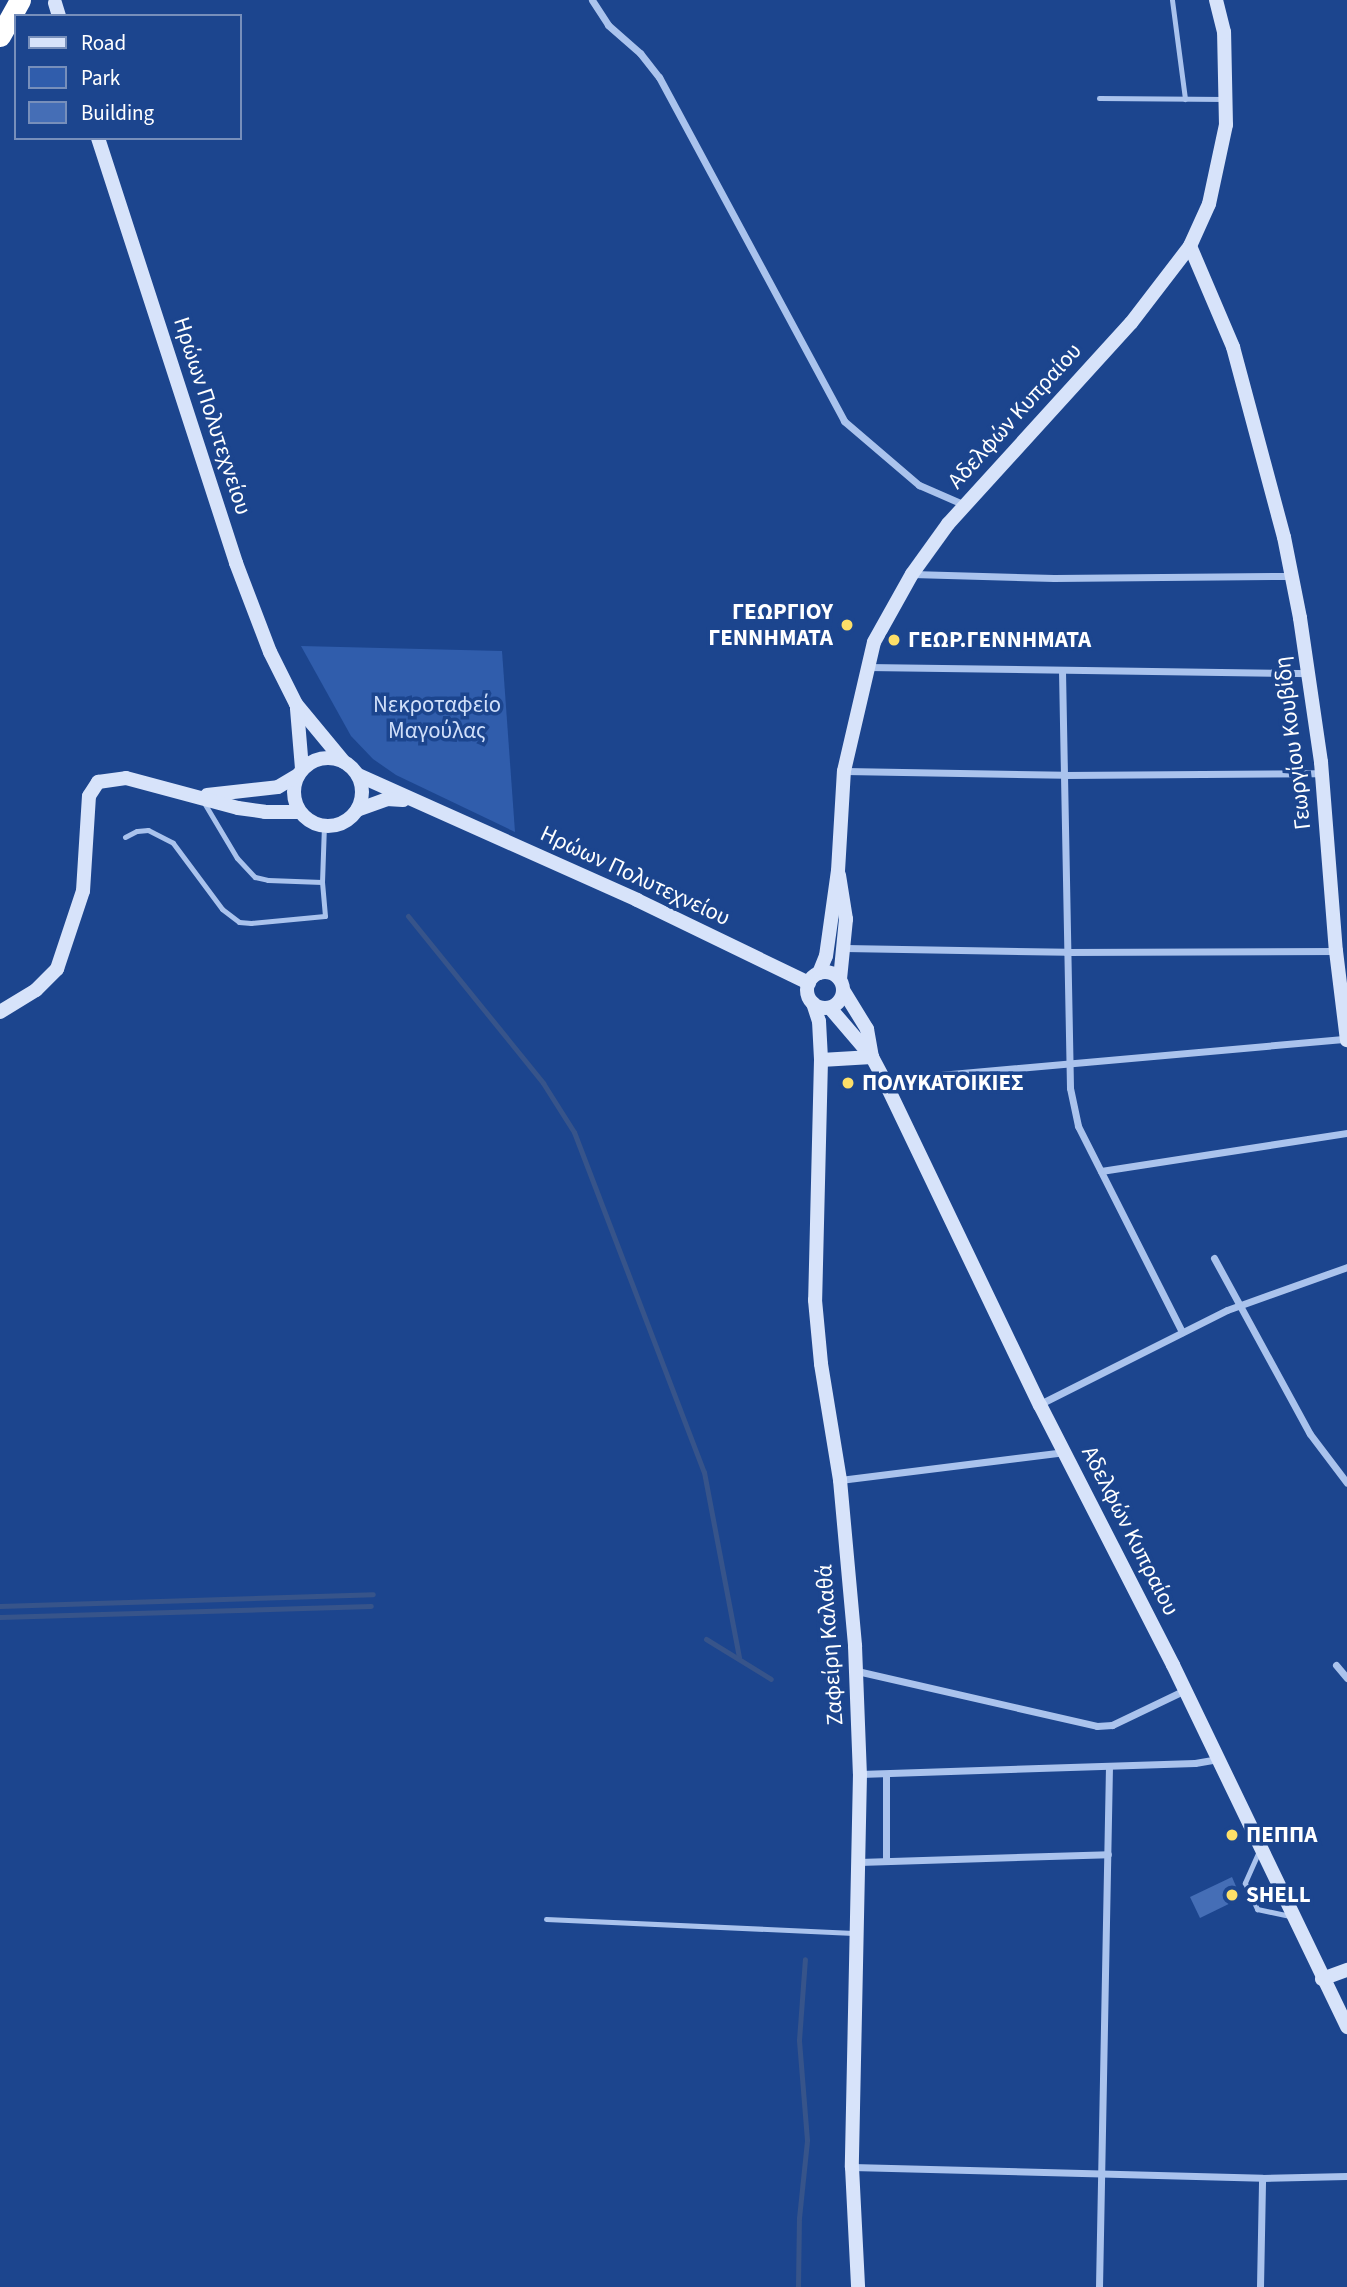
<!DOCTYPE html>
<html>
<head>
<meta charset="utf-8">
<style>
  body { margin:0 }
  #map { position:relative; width:1347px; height:2287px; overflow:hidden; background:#1c458e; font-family:"Source Sans 3",sans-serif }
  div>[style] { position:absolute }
  .green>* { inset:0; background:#305dac }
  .stream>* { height:5px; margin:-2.5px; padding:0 2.5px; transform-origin:2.5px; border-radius:2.5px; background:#37548a }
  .building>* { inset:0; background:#456eb6 }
  .lane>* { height:5px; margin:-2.5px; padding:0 2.5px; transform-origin:2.5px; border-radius:2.5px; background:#aac3ed }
  .street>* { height:7px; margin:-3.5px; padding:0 3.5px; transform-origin:3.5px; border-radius:3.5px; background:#aac3ed }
  .secondary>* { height:14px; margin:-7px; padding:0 7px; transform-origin:7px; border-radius:7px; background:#d7e3fa }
  .secondary>.ring { margin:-7px; padding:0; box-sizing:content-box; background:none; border:14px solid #d7e3fa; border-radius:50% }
  .highway>* { height:21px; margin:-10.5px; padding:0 10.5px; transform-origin:10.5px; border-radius:10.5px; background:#fff }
  .dots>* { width:19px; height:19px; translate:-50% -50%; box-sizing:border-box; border:4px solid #1c458e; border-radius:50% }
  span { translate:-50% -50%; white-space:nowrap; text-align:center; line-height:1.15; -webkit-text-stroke:7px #1c458e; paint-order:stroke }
  .street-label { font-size:23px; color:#fff }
  .poi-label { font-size:23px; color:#fff; font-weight:700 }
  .right { translate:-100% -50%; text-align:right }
  .left { translate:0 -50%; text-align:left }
  .park-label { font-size:23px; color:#d0dffa }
  .legend { position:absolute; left:14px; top:14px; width:228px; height:126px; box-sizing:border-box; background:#1c458e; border:2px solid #778fbb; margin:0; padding:9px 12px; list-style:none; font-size:21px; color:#fff }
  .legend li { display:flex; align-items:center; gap:14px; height:35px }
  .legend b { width:35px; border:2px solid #778fbb }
</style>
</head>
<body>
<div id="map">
  <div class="green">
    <div style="clip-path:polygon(301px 646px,502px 651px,515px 832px,396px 775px,373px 759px,351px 736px)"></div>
  </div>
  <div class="stream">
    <div style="left:408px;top:916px;width:215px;rotate:51deg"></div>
    <div style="left:543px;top:1083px;width:58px;rotate:57.7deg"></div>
    <div style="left:574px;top:1132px;width:364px;rotate:69.1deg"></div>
    <div style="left:704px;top:1472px;width:189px;rotate:79.3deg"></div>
    <div style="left:0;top:1606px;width:373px;rotate:-1.8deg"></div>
    <div style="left:0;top:1617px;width:371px;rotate:-1.7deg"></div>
    <div style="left:706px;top:1639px;width:76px;rotate:31.6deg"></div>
    <div style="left:798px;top:2287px;width:69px;rotate:-89.2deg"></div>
    <div style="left:799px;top:2218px;width:78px;rotate:-84.1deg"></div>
    <div style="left:807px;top:2140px;width:100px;rotate:-94.6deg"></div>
    <div style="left:799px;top:2040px;width:81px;rotate:-85.8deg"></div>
  </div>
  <div class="building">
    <div style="clip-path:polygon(1232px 1877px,1241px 1898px,1200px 1918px,1190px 1897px)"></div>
  </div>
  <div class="lane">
    <div style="left:1172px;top:0;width:100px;rotate:82.5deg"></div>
    <div style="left:1099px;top:98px;width:126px;rotate:0.5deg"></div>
    <div style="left:203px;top:801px;width:66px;rotate:59.2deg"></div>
    <div style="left:237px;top:858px;width:26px;rotate:47deg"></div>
    <div style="left:255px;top:877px;width:13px;rotate:13deg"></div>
    <div style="left:268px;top:880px;width:54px;rotate:2.1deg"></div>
    <div style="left:125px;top:837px;width:13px;rotate:-27deg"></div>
    <div style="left:137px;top:831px;width:11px;rotate:-5deg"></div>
    <div style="left:148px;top:830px;width:28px;rotate:27deg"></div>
    <div style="left:173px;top:843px;width:82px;rotate:53.4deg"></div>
    <div style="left:222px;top:909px;width:21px;rotate:37deg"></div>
    <div style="left:239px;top:922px;width:12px;rotate:5deg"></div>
    <div style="left:251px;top:923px;width:74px;rotate:-5.4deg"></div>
    <div style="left:325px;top:916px;width:34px;rotate:-95deg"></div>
    <div style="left:322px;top:882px;width:56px;rotate:-88deg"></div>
    <div style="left:1259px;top:1851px;width:35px;rotate:114deg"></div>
    <div style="left:1245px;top:1883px;width:29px;rotate:65deg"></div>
    <div style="left:1257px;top:1909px;width:35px;rotate:12deg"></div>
    <div style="left:546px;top:1919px;width:308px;rotate:2.6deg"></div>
  </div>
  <div class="street">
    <div style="left:592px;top:0;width:30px;rotate:57deg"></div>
    <div style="left:608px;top:25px;width:43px;rotate:41.2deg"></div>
    <div style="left:640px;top:53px;width:31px;rotate:52deg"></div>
    <div style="left:659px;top:77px;width:391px;rotate:61.7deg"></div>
    <div style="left:844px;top:421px;width:99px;rotate:40.5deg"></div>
    <div style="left:919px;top:485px;width:50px;rotate:23.5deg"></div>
    <div style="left:912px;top:574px;width:142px;rotate:1.6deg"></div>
    <div style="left:1054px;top:578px;width:237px;rotate:-0.5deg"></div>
    <div style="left:867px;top:667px;width:443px;rotate:0.8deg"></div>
    <div style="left:1062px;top:671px;width:417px;rotate:88.9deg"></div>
    <div style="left:1070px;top:1088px;width:39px;rotate:78deg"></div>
    <div style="left:1078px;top:1126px;width:231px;rotate:63.2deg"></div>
    <div style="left:845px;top:771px;width:219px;rotate:1deg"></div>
    <div style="left:1064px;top:775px;width:258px;rotate:-0.4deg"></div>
    <div style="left:845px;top:948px;width:221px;rotate:1deg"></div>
    <div style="left:1066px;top:952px;width:270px;rotate:-0.2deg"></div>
    <div style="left:884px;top:1080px;width:464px;rotate:-5.1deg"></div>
    <div style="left:1101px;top:1171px;width:249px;rotate:-8.8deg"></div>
    <div style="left:1214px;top:1258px;width:200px;rotate:61.4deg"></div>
    <div style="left:1310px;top:1434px;width:61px;rotate:52.9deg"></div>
    <div style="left:1040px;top:1404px;width:209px;rotate:-26.7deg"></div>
    <div style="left:1227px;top:1310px;width:127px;rotate:-19.7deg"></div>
    <div style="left:840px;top:1480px;width:227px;rotate:-7.1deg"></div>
    <div style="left:1336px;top:1665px;width:17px;rotate:50deg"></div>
    <div style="left:857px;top:1671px;width:246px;rotate:12.9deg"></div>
    <div style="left:1097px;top:1726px;width:15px;rotate:-4deg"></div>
    <div style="left:1112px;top:1725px;width:81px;rotate:-25.6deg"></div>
    <div style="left:860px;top:1774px;width:335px;rotate:-1.9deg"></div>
    <div style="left:1195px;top:1763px;width:22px;rotate:-10deg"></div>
    <div style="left:886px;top:1774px;width:87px;rotate:90deg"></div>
    <div style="left:859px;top:1862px;width:249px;rotate:-1.8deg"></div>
    <div style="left:852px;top:2167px;width:410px;rotate:1.5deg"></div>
    <div style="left:1262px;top:2178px;width:85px;rotate:-1.3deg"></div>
    <div style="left:1099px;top:2287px;width:521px;rotate:-88.9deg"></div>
    <div style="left:1260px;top:2287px;width:109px;rotate:-88.9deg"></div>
  </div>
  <div class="secondary">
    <div style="left:55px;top:3px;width:14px;rotate:73deg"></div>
    <div style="left:98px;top:138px;width:447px;rotate:72deg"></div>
    <div style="left:236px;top:563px;width:95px;rotate:69.1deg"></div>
    <div style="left:270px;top:652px;width:58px;rotate:63.4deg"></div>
    <div style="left:296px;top:704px;width:75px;rotate:50.4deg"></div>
    <div style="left:1190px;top:246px;width:110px;rotate:66.9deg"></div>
    <div style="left:1233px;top:347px;width:197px;rotate:75deg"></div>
    <div style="left:1284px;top:537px;width:83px;rotate:78.8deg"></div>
    <div style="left:1300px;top:618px;width:146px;rotate:81.7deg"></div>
    <div style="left:1321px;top:762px;width:190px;rotate:85.5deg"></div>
    <div style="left:1336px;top:951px;width:90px;rotate:83deg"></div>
    <div style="left:297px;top:709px;width:60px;rotate:85.2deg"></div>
    <div class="ring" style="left:294px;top:758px;width:54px;height:54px"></div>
    <div style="left:358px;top:775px;width:306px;rotate:24.1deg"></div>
    <div style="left:637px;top:900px;width:191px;rotate:25.8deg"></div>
    <div style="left:207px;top:795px;width:71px;rotate:-6.4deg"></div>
    <div style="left:278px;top:787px;width:23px;rotate:-31deg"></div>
    <div style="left:357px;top:810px;width:32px;rotate:-20deg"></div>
    <div style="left:387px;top:799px;width:16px;rotate:4deg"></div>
    <div style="left:839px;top:875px;width:45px;rotate:81deg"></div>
    <div style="left:846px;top:919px;width:60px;rotate:95.7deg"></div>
    <div class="ring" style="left:807px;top:972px;width:22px;height:22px"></div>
    <div style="left:819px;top:973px;width:18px;rotate:-68deg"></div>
    <div style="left:826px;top:956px;width:86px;rotate:-82deg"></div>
    <div style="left:838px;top:871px;width:100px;rotate:-86.6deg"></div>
    <div style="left:844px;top:771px;width:132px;rotate:-76.9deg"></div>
    <div style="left:874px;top:642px;width:78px;rotate:-60.8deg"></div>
    <div style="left:912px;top:574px;width:62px;rotate:-54.2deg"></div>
    <div style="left:948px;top:524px;width:272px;rotate:-47.7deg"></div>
    <div style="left:1131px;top:323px;width:97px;rotate:-52.5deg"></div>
    <div style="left:1190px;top:246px;width:46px;rotate:-65.7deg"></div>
    <div style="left:1209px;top:204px;width:81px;rotate:-77.9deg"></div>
    <div style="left:1226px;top:125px;width:93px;rotate:-91.2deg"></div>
    <div style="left:1224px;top:32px;width:33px;rotate:-104deg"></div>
    <div style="left:843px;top:990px;width:46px;rotate:58.4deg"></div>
    <div style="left:867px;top:1029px;width:28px;rotate:80deg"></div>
    <div style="left:813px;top:1003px;width:19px;rotate:72deg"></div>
    <div style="left:819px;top:1021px;width:39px;rotate:87deg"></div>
    <div style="left:821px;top:1060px;width:240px;rotate:91.4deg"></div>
    <div style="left:815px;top:1300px;width:64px;rotate:84.6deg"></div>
    <div style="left:821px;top:1364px;width:118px;rotate:80.7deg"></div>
    <div style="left:840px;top:1480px;width:167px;rotate:84.8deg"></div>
    <div style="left:855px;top:1646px;width:128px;rotate:87.8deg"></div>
    <div style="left:860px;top:1774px;width:393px;rotate:91.2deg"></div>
    <div style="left:852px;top:2167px;width:120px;rotate:87.1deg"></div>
    <div style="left:830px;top:1008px;width:65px;rotate:49.4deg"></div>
    <div style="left:872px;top:1057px;width:26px;rotate:62deg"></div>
    <div style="left:884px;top:1080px;width:361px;rotate:64.4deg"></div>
    <div style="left:1040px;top:1405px;width:292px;rotate:62.9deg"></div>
    <div style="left:1173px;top:1665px;width:402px;rotate:64.3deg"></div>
    <div style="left:0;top:1012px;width:42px;rotate:-31.4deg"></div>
    <div style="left:36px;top:990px;width:30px;rotate:-45deg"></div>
    <div style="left:57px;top:969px;width:82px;rotate:-71.6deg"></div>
    <div style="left:83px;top:891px;width:95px;rotate:-86.4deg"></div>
    <div style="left:89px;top:796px;width:17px;rotate:-57deg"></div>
    <div style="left:98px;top:782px;width:28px;rotate:-8deg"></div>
    <div style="left:126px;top:778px;width:116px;rotate:15deg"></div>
    <div style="left:238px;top:808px;width:27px;rotate:8deg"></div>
    <div style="left:265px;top:812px;width:34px"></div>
    <div style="left:821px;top:1060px;width:51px;rotate:-3.4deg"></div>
    <div style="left:1322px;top:1979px;width:27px;rotate:-20deg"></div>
  </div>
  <div class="highway">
    <div style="left:0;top:36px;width:41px;rotate:-60.9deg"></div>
  </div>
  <div class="dots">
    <div style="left:847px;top:625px;background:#fddf68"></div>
    <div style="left:894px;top:640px;background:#fddf68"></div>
    <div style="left:848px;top:1083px;background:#fddf68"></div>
    <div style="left:1232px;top:1835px;background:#fddf68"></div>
    <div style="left:1232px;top:1895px;background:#fddf68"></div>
  </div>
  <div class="street-label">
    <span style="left:212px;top:416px;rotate:72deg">Ηρώων Πολυτεχνείου</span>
    <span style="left:1015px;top:416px;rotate:-48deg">Αδελφών Κυπραίου</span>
    <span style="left:1293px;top:743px;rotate:-97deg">Γεωργίου Κουβίδη</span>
    <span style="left:635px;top:876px;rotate:25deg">Ηρώων Πολυτεχνείου</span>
    <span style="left:1130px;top:1531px;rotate:63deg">Αδελφών Κυπραίου</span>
    <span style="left:830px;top:1645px;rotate:-94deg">Ζαφείρη Καλαθά</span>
  </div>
  <div class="poi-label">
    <span class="right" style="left:833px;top:625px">ΓΕΩΡΓΙΟΥ<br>ΓΕΝΝΗΜΑΤΑ</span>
    <span class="left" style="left:908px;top:640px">ΓΕΩΡ.ΓΕΝΝΗΜΑΤΑ</span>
    <span class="left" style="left:862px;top:1083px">ΠΟΛΥΚΑΤΟΙΚΙΕΣ</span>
    <span class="left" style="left:1246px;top:1835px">ΠΕΠΠΑ</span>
    <span class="left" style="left:1246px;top:1895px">SHELL</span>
  </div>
  <div class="park-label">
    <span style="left:437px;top:718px">Νεκροταφείο<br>Μαγούλας</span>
  </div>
  <ul class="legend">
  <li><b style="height:9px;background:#d7e3fa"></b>Road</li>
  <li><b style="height:19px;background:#305dac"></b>Park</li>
  <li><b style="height:19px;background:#456eb6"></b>Building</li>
  </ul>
</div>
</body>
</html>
